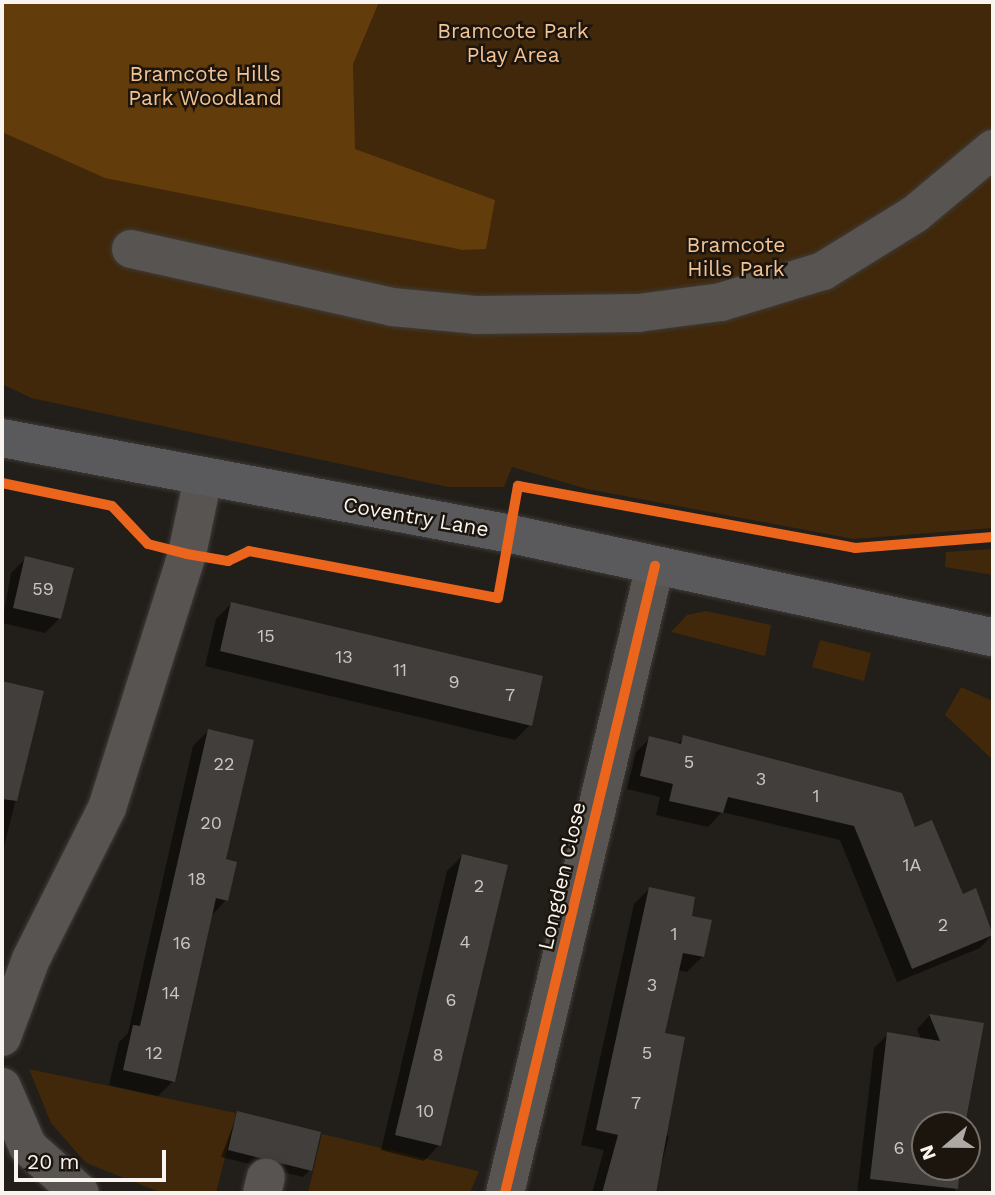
<!DOCTYPE html>
<html>
<head>
<meta charset="utf-8">
<style>
  body { margin:0 }
  #map { position:relative; width:995px; height:1195px; overflow:hidden; background:#221e1a; font-family:"Work Sans",sans-serif }
  div>[style] { position:absolute }
  .green>* { inset:0; background:#41280a }
  .forest>* { inset:0; background:#623c0a }
  .shadow>* { inset:0; background:#0007 }
  .building>* { inset:0; background:#423e3b }
  .roads { filter:drop-shadow(0 0 2px #3e3b38) drop-shadow(0 0 2px #3e3b38) }
  .minor>* { height:38px; margin:-19px; padding:0 19px; transform-origin:19px; border-radius:19px; background:#585451 }
  .major>* { height:38px; margin:-19px; padding:0 19px; transform-origin:19px; border-radius:19px; background:#5a595c }
  .cycleway>* { height:10px; margin:-5px; padding:0 5px; transform-origin:5px; border-radius:5px; background:#eb651d }
  span { translate:-50% -50%; white-space:nowrap; text-align:center; line-height:1.15; -webkit-text-stroke:5px #1c150e; paint-order:stroke }
  .number-label { font-size:18px; color:#cbc6c2 }
  .number-label span { -webkit-text-stroke-width:0 }
  .park-label { font-size:21px; color:#f4c393 }
  .street-label { font-size:21px; color:#f9f4ef }
  .frame { position:absolute; inset:0; border:4px solid #f9f4ef; pointer-events:none }
  .north { position:absolute; left:911px; top:1111px; width:70px; height:70px; box-sizing:border-box; background:#1c150e; border:2px solid #746e68; border-radius:50%; rotate:250deg; font-size:19px; font-weight:700; line-height:28px; text-align:center; color:#f9f4ef }
  .north::after { content:''; display:block; margin:auto; width:24px; height:32px; background:#aea9a4; clip-path:polygon(50% 0,100% 100%,50% 72%,0 100%) }
  .scale { position:absolute; left:14px; top:1150px; width:152px; height:32px; box-sizing:border-box; border:4px solid #f9f4ef; border-top:0; padding-left:9px; font-size:21px; line-height:24px; white-space:nowrap; color:#f9f4ef; -webkit-text-stroke:5px #1c150e; paint-order:stroke }
</style>
</head>
<body>
<div id="map">
  <div class="green">
    <div style="clip-path:polygon(2px 2px,993px 2px,993px 528px,854px 539px,587px 489px,512px 467px,504px 487px,448px 487px,31px 398px,2px 384px)"></div>
    <div style="clip-path:polygon(993px 549px,993px 575px,945px 567px,946px 552px)"></div>
    <div style="clip-path:polygon(706px 611px,771px 625px,765px 656px,671px 632px,687px 615px)"></div>
    <div style="clip-path:polygon(820px 640px,871px 653px,864px 681px,812px 667px)"></div>
    <div style="clip-path:polygon(961px 687px,993px 701px,993px 760px,945px 715px)"></div>
    <div style="clip-path:polygon(29px 1069px,236px 1113px,216px 1193px,162px 1193px,86px 1163px,51px 1123px)"></div>
    <div style="clip-path:polygon(322px 1134px,478px 1171px,479px 1171px,470px 1193px,308px 1193px)"></div>
  </div>
  <div class="forest">
    <div style="clip-path:polygon(2px 2px,379px 2px,353px 64px,355px 149px,495px 200px,486px 249px,463px 250px,105px 178px,2px 132px)"></div>
  </div>
  <div class="shadow">
    <div style="clip-path:polygon(26px 558px,60px 618px,45px 633px,2px 623px,11px 573px)"></div>
    <div style="clip-path:polygon(232px 603px,530px 725px,515px 740px,205px 666px,216px 619px)"></div>
    <div style="clip-path:polygon(2px 683px,42px 692px,2px 855px)"></div>
    <div style="clip-path:polygon(208px 731px,226px 900px,212px 915px,173px 1081px,158px 1096px,109px 1085px,119px 1042px,128px 1033px,193px 746px)"></div>
    <div style="clip-path:polygon(684px 737px,915px 829px,962px 896px,975px 890px,993px 934px,980px 948px,897px 982px,840px 840px,722px 812px,708px 827px,656px 815px,660px 797px,627px 789px,636px 752px,650px 738px,677px 745px)"></div>
    <div style="clip-path:polygon(462px 856px,439px 1145px,424px 1161px,381px 1150px,447px 871px)"></div>
    <div style="clip-path:polygon(649px 889px,689px 917px,702px 957px,687px 972px,677px 970px,663px 1034px,663px 1134px,669px 1136px,654px 1193px,592px 1193px,604px 1150px,581px 1145px,634px 904px)"></div>
    <div style="clip-path:polygon(930px 1015px,982px 1025px,963px 1125px,925px 1125px,925px 1167px,958px 1167px,955px 1193px,857px 1193px,874px 1048px,888px 1034px,921px 1039px,917px 1029px)"></div>
    <div style="clip-path:polygon(238px 1113px,310px 1170px,303px 1177px,221px 1157px)"></div>
  </div>
  <div class="building">
    <div style="clip-path:polygon(25px 556px,74px 568px,61px 619px,13px 608px)"></div>
    <div style="clip-path:polygon(231px 602px,543px 676px,532px 726px,220px 651px)"></div>
    <div style="clip-path:polygon(2px 681px,44px 691px,17px 801px,2px 799px)"></div>
    <div style="clip-path:polygon(208px 729px,254px 740px,226px 859px,237px 862px,228px 901px,216px 898px,175px 1082px,123px 1070px,133px 1025px,140px 1026px)"></div>
    <div style="clip-path:polygon(683px 735px,902px 793px,915px 827px,932px 820px,963px 894px,976px 888px,993px 935px,912px 969px,854px 826px,728px 797px,723px 813px,669px 801px,673px 784px,640px 776px,649px 736px,681px 744px)"></div>
    <div style="clip-path:polygon(462px 854px,508px 865px,441px 1146px,395px 1135px)"></div>
    <div style="clip-path:polygon(649px 887px,695px 897px,692px 916px,712px 920px,704px 957px,683px 953px,665px 1033px,685px 1037px,656px 1193px,602px 1193px,618px 1135px,596px 1130px)"></div>
    <div style="clip-path:polygon(929px 1014px,984px 1023px,965px 1125px,925px 1125px,925px 1167px,960px 1167px,958px 1189px,870px 1179px,887px 1032px,940px 1041px)"></div>
    <div style="clip-path:polygon(237px 1111px,321px 1132px,312px 1171px,228px 1150px)"></div>
  </div>
  <div class="roads">
    <div class="minor">
      <div style="left:131px;top:249px;width:267px;rotate:12.5deg"></div>
      <div style="left:392px;top:307px;width:84px;rotate:5.4deg"></div>
      <div style="left:476px;top:315px;width:162px;rotate:-0.7deg"></div>
      <div style="left:638px;top:313px;width:84px;rotate:-7.5deg"></div>
      <div style="left:721px;top:302px;width:107px;rotate:-16.9deg"></div>
      <div style="left:823px;top:271px;width:108px;rotate:-31.8deg"></div>
      <div style="left:915px;top:214px;width:102px;rotate:-39.8deg"></div>
      <div style="left:2px;top:1037px;width:83px;rotate:-69.6deg"></div>
      <div style="left:31px;top:959px;width:169px;rotate:-63.3deg"></div>
      <div style="left:107px;top:808px;width:266px;rotate:-72.5deg"></div>
      <div style="left:187px;top:554px;width:78px;rotate:-78.1deg"></div>
      <div style="left:2px;top:1087px;width:65px;rotate:66.6deg"></div>
      <div style="left:28px;top:1147px;width:69px;rotate:41.5deg"></div>
      <div style="left:262px;top:1193px;width:16px;rotate:-76deg"></div>
      <div style="left:505px;top:1193px;width:645px;rotate:-76.55deg"></div>
    </div>
    <div class="major">
      <div style="left:2px;top:438px;width:518px;rotate:10.68deg"></div>
      <div style="left:511px;top:534px;width:493px;rotate:12.1deg"></div>
    </div>
  </div>
  <div class="cycleway">
    <div style="left:2px;top:483px;width:112px;rotate:11.8deg"></div>
    <div style="left:112px;top:506px;width:52px;rotate:46.5deg"></div>
    <div style="left:148px;top:544px;width:40px;rotate:14.4deg"></div>
    <div style="left:187px;top:554px;width:42px;rotate:9.7deg"></div>
    <div style="left:228px;top:561px;width:23px;rotate:-25deg"></div>
    <div style="left:249px;top:551px;width:253px;rotate:10.7deg"></div>
    <div style="left:498px;top:598px;width:114px;rotate:-79.9deg"></div>
    <div style="left:518px;top:486px;width:343px;rotate:10.4deg"></div>
    <div style="left:855px;top:548px;width:138px;rotate:-4.6deg"></div>
    <div style="left:505px;top:1193px;width:645px;rotate:-76.55deg"></div>
  </div>
  <div class="number-label">
    <span style="left:43px;top:589px">59</span>
    <span style="left:266px;top:636px">15</span>
    <span style="left:344px;top:657px">13</span>
    <span style="left:400px;top:670px">11</span>
    <span style="left:454px;top:682px">9</span>
    <span style="left:510px;top:695px">7</span>
    <span style="left:689px;top:762px">5</span>
    <span style="left:224px;top:764px">22</span>
    <span style="left:761px;top:779px">3</span>
    <span style="left:816px;top:796px">1</span>
    <span style="left:211px;top:823px">20</span>
    <span style="left:912px;top:865px">1A</span>
    <span style="left:197px;top:879px">18</span>
    <span style="left:479px;top:886px">2</span>
    <span style="left:943px;top:925px">2</span>
    <span style="left:674px;top:934px">1</span>
    <span style="left:465px;top:942px">4</span>
    <span style="left:182px;top:943px">16</span>
    <span style="left:652px;top:985px">3</span>
    <span style="left:171px;top:993px">14</span>
    <span style="left:451px;top:1000px">6</span>
    <span style="left:154px;top:1053px">12</span>
    <span style="left:647px;top:1053px">5</span>
    <span style="left:438px;top:1055px">8</span>
    <span style="left:636px;top:1103px">7</span>
    <span style="left:425px;top:1111px">10</span>
    <span style="left:899px;top:1148px">6</span>
  </div>
  <div class="park-label">
    <span style="left:513px;top:43px">Bramcote Park<br>Play Area</span>
    <span style="left:205px;top:86px">Bramcote Hills<br>Park Woodland</span>
    <span style="left:736px;top:257px">Bramcote<br>Hills Park</span>
  </div>
  <div class="street-label">
    <span style="left:416px;top:517px;rotate:10deg">Coventry Lane</span>
    <span style="left:562px;top:876px;rotate:-77deg">Longden Close</span>
  </div>
  <div class="frame"></div>
  <div class="north">N</div>
  <div class="scale">20 m</div>
</div>
</body>
</html>
